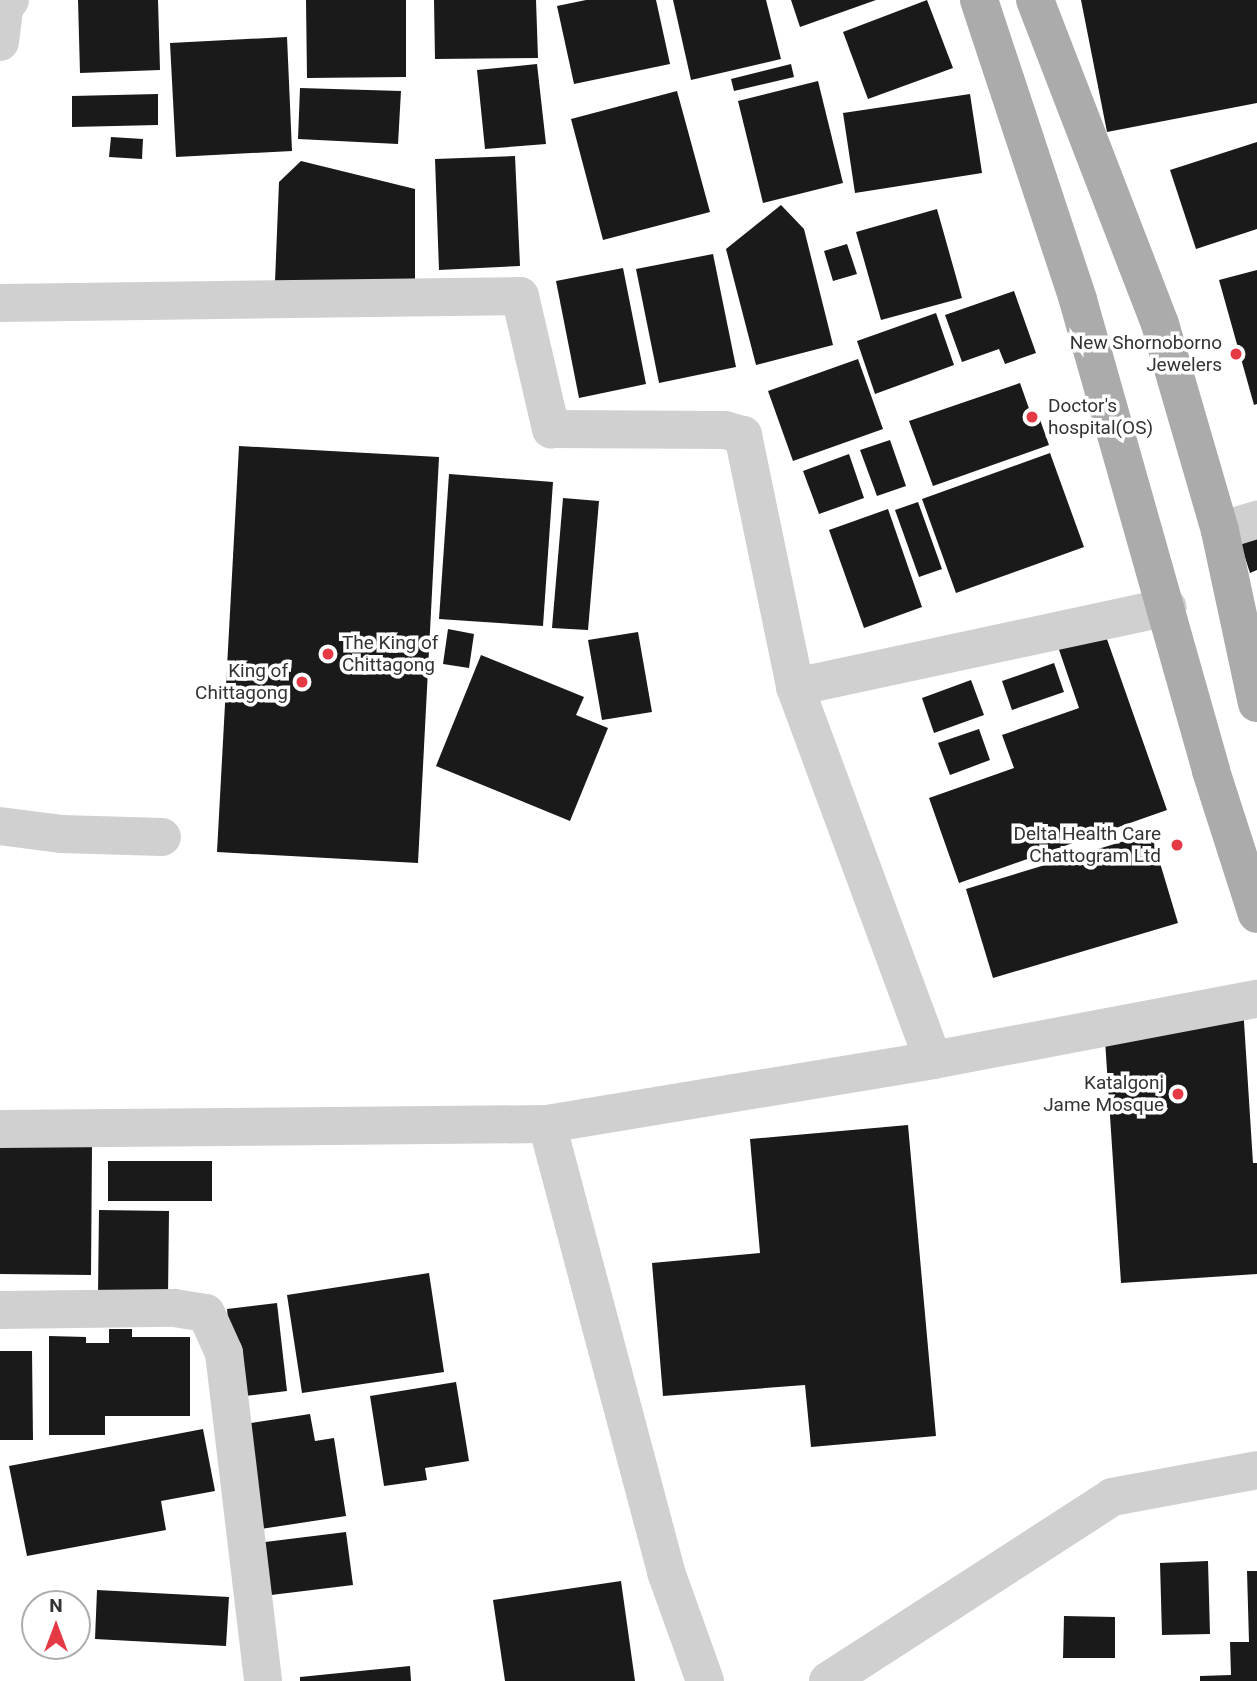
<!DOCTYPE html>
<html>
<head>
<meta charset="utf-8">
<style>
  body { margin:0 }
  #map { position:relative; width:1257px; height:1681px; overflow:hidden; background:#fff; font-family:Roboto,sans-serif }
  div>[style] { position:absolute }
  .building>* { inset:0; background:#1a1a1a }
  .minor>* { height:38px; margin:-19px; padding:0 19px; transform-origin:19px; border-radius:19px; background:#d0d0d0 }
  .major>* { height:38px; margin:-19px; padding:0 19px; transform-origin:19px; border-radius:19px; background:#ababab }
  .dots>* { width:19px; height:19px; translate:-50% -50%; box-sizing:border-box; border:4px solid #fff; border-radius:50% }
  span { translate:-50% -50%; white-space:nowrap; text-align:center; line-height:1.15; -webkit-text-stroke:7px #fff; paint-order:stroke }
  .poi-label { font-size:19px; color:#333 }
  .right { translate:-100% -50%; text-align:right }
  .left { translate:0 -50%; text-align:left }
  .north { position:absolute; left:21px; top:1590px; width:70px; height:70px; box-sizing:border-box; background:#fff; border:2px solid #adadad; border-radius:50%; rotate:0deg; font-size:19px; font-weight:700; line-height:28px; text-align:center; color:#333 }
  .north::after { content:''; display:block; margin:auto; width:24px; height:32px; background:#e63946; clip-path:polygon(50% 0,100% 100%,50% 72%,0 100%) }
</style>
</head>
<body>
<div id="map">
  <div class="building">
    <div style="clip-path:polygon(78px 0,158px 0,160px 70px,80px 73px)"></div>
    <div style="clip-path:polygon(306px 0,406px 0,406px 77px,307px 78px)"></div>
    <div style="clip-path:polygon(434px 0,536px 0,538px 58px,435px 59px)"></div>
    <div style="clip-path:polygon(586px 0,656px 0,670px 64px,574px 84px,557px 6px)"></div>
    <div style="clip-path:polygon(673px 0,766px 0,781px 59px,691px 80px)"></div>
    <div style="clip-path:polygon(791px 0,876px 0,800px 27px)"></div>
    <div style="clip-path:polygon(927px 0,953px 68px,868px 99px,843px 32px)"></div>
    <div style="clip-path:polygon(1081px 0,1257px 0,1257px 103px,1107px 132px)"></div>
    <div style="clip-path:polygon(287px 37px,292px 151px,176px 157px,170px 43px)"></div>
    <div style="clip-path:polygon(537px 64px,546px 144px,485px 149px,477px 70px)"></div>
    <div style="clip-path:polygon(791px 64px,794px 77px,734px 91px,731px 79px)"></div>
    <div style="clip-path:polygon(818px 81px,843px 183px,763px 203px,738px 101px)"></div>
    <div style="clip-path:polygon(300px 88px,401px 91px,398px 144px,298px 139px)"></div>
    <div style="clip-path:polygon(677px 91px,710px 212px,603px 240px,571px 119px)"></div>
    <div style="clip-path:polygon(158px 94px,158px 125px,72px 127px,72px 96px)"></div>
    <div style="clip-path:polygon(970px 94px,982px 173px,855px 193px,843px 113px)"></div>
    <div style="clip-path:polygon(111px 137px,143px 139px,142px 159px,109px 157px)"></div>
    <div style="clip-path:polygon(1257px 142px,1257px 229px,1196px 249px,1170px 170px)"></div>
    <div style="clip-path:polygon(515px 156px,520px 266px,439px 270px,435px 159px)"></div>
    <div style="clip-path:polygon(301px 161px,415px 189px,415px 288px,275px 282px,279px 182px)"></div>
    <div style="clip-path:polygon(781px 205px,804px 229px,833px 345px,756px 365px,726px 249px)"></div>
    <div style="clip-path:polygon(937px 209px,962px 298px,881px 320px,856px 232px)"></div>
    <div style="clip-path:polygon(847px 244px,857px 274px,833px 281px,824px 251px)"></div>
    <div style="clip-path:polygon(713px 254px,736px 367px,659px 383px,636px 269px)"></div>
    <div style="clip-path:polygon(623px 268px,646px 384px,579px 398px,556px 281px)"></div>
    <div style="clip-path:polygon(1257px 270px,1257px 404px,1254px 405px,1219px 280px)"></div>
    <div style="clip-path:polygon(1014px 291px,1036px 353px,1005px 364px,999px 349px,962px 362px,945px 315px)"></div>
    <div style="clip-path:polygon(936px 313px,954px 365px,875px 394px,857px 341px)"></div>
    <div style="clip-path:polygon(858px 359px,883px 429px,793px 461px,768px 391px)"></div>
    <div style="clip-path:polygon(1020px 383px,1032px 417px,1038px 414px,1049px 445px,933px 486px,909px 421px)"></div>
    <div style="clip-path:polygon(890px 440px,906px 486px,877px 496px,860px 450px)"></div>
    <div style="clip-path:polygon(239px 446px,439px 457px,418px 863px,217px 852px)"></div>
    <div style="clip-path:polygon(1050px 453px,1084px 547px,956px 593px,922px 499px)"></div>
    <div style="clip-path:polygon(849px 454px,864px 498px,819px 514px,803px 471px)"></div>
    <div style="clip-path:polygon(449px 474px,553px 482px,543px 626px,439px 619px)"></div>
    <div style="clip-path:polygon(563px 498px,599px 501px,588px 630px,552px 628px)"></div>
    <div style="clip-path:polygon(918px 502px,942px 569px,919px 577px,895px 510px)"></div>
    <div style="clip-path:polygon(888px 509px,922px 607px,864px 628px,829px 530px)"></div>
    <div style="clip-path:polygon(1257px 513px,1257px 570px,1250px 573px,1233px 520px)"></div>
    <div style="clip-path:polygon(1102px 625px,1167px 810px,959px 883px,929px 798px,1014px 768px,1002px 735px,1079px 708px,1056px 641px)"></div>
    <div style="clip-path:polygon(448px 629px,474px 634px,469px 668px,443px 664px)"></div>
    <div style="clip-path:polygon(638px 632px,652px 712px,602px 720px,588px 640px)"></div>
    <div style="clip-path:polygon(481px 655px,584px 697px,576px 715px,608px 728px,570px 821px,436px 766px)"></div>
    <div style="clip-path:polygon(1054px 663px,1064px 692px,1012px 710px,1002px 681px)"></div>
    <div style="clip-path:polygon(971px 680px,984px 715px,934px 733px,922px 698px)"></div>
    <div style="clip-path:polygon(979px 729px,990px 760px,950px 775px,938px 743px)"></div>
    <div style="clip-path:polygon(1151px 833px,1178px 923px,993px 978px,966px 889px)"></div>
    <div style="clip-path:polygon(1243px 1006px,1253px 1163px,1257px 1163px,1257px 1274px,1121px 1283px,1104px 1025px)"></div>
    <div style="clip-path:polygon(908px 1125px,936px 1436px,811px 1447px,805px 1385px,663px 1396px,652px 1263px,760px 1253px,750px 1139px)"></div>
    <div style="clip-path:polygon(0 1146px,92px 1146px,91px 1275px,0 1274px)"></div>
    <div style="clip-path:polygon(108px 1161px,212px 1161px,212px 1201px,108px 1201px)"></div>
    <div style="clip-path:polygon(99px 1210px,169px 1211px,168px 1296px,98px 1295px)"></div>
    <div style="clip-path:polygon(429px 1273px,444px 1372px,302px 1393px,287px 1295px)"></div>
    <div style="clip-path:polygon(277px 1303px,287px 1391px,236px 1397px,227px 1309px)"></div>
    <div style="clip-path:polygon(109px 1329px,132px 1329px,132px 1337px,190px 1337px,190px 1416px,105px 1416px,105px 1435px,49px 1435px,49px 1336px,86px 1337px,86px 1343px,109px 1343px)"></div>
    <div style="clip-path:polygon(0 1351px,32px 1351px,33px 1440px,0 1440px)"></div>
    <div style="clip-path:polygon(456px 1382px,469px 1461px,425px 1468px,427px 1480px,384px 1486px,370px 1396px)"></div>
    <div style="clip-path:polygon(310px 1414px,315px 1441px,334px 1438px,346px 1516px,248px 1531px,232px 1426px)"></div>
    <div style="clip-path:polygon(203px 1429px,215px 1491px,161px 1501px,166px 1530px,27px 1556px,9px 1466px)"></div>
    <div style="clip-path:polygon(346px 1532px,353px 1585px,263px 1596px,257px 1543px)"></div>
    <div style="clip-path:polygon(1208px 1561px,1210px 1634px,1162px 1635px,1160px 1563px)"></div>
    <div style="clip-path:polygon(1247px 1571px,1257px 1571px,1257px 1681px,1200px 1681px,1200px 1676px,1231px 1675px,1230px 1642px,1249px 1642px)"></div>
    <div style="clip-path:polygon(621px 1581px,635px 1681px,505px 1681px,493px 1600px)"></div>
    <div style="clip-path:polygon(97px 1590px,229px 1597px,226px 1646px,95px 1639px)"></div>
    <div style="clip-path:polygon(1064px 1616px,1115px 1617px,1115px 1658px,1063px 1658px)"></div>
    <div style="clip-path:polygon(410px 1666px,411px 1681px,300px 1681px,300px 1677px)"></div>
  </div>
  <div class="minor">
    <div style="left:0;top:42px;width:35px;rotate:-83deg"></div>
    <div style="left:4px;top:7px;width:9px;rotate:-49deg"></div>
    <div style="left:0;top:303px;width:520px;rotate:-0.77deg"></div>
    <div style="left:520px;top:296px;width:137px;rotate:76.9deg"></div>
    <div style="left:551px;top:429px;width:174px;rotate:0.3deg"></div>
    <div style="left:725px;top:430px;width:19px;rotate:16deg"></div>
    <div style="left:743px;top:435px;width:257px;rotate:78.3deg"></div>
    <div style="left:1220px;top:531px;width:39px;rotate:-17deg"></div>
    <div style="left:0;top:826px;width:63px;rotate:7.4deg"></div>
    <div style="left:62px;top:834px;width:100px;rotate:1.7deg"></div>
    <div style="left:933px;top:1060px;width:330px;rotate:-10.7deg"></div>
    <div style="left:547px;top:1124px;width:464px;rotate:75.1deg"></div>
    <div style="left:666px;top:1572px;width:116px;rotate:70.3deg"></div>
    <div style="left:0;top:1129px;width:547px;rotate:-0.52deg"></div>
    <div style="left:547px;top:1124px;width:391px;rotate:-9.4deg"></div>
    <div style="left:933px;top:1060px;width:398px;rotate:-110.3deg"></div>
    <div style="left:795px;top:687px;width:381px;rotate:-12.1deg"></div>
    <div style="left:0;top:1310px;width:174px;rotate:-0.7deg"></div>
    <div style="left:174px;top:1308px;width:32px;rotate:9deg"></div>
    <div style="left:206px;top:1313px;width:44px;rotate:65.8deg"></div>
    <div style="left:224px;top:1353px;width:330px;rotate:83.2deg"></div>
    <div style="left:828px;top:1681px;width:338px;rotate:-32.9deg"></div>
    <div style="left:1112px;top:1497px;width:147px;rotate:-10.5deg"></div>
  </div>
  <div class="major">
    <div style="left:979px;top:0;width:316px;rotate:71.7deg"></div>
    <div style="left:1078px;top:300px;width:489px;rotate:74.2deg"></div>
    <div style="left:1211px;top:771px;width:150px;rotate:72.2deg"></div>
    <div style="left:1035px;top:0;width:347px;rotate:68.9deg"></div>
    <div style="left:1160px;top:324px;width:216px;rotate:73.8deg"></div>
    <div style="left:1220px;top:531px;width:176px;rotate:77.9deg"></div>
  </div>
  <div class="dots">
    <div style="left:1236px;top:354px;background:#e63946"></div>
    <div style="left:1032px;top:417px;background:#e63946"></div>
    <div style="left:328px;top:654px;background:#e63946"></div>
    <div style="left:302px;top:682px;background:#e63946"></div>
    <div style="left:1177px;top:845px;background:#e63946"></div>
    <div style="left:1178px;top:1094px;background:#e63946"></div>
  </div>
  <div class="poi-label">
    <span class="right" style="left:1222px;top:354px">New Shornoborno<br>Jewelers</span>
    <span class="left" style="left:1048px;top:417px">Doctor's<br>hospital(OS)</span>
    <span class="left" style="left:342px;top:654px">The King of<br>Chittagong</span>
    <span class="right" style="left:288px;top:682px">King of<br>Chittagong</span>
    <span class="right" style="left:1161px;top:845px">Delta Health Care<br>Chattogram Ltd</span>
    <span class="right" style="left:1164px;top:1094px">Katalgonj<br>Jame Mosque</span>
  </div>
  <div class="north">N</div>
</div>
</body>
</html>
